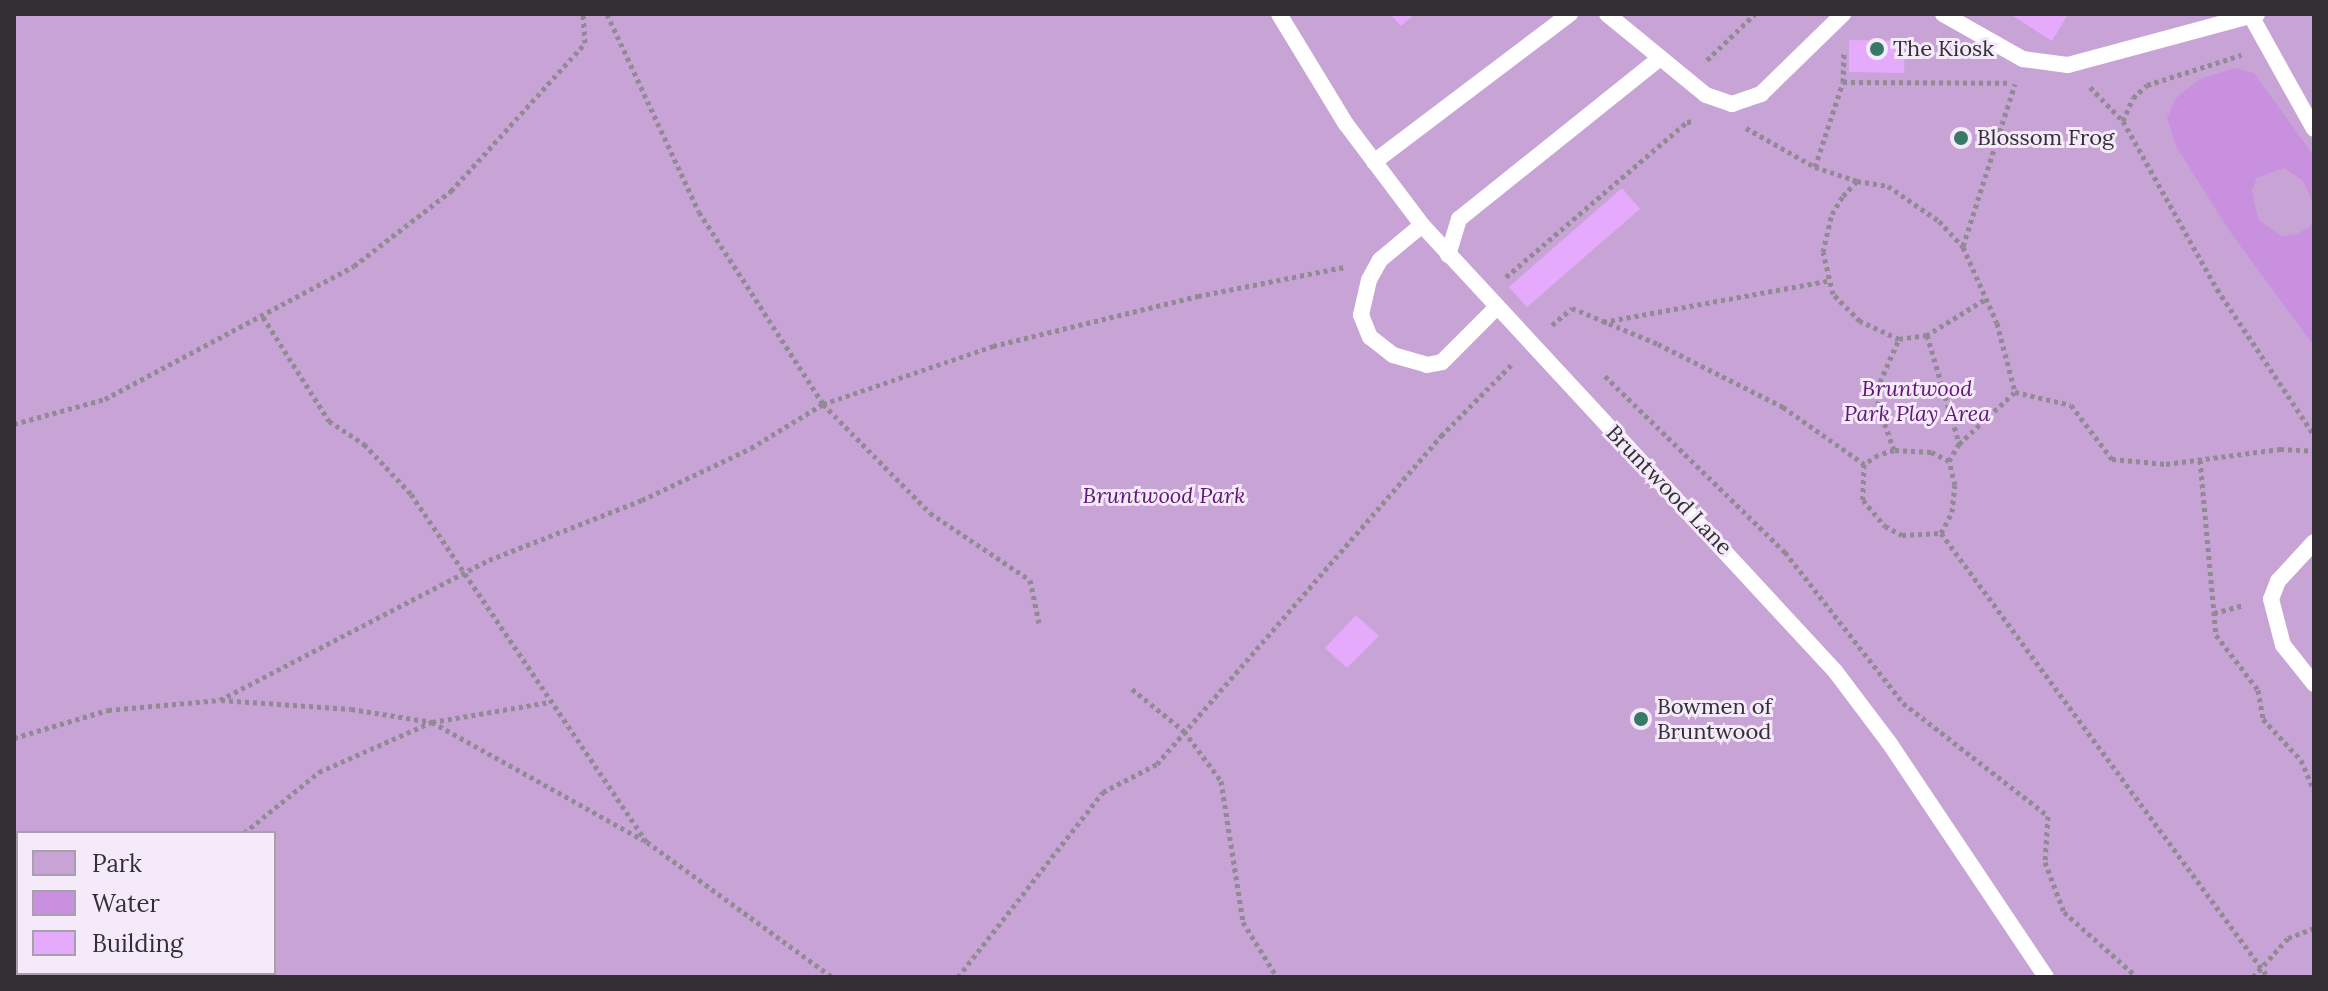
<!DOCTYPE html>
<html>
<head>
<meta charset="utf-8">
<style>
  body { margin:0 }
  #map { position:relative; width:2328px; height:991px; overflow:hidden; background:#e7dceb; font-family:Lora,serif }
  div>[style] { position:absolute }
  .green>* { inset:0; background:#c7a4d5 }
  .water>* { inset:0; background:#ca90e0 }
  .building>* { inset:0; background:#e5aafc }
  .path>* { height:5px; margin-top:-2.5px; transform-origin:0; background:repeating-linear-gradient(90deg,#918994 0 4px,transparent 0 8px) }
  .service>* { height:16px; margin:-8px; padding:0 8px; transform-origin:8px; border-radius:8px; background:#fff }
  .dots>* { width:22px; height:22px; translate:-50% -50%; box-sizing:border-box; border:4px solid #f4eaf9; border-radius:50% }
  span { translate:-50% -50%; white-space:nowrap; text-align:center; line-height:1.15; -webkit-text-stroke:6px #f4eaf9; paint-order:stroke }
  .poi-label { font-size:22px; color:#332f35 }
  .left { translate:0 -50%; text-align:left }
  .park-label { font-size:22px; color:#601777; font-style:italic }
  .street-label { font-size:22px; color:#332f35 }
  .frame { position:absolute; inset:0; border:16px solid #332f35; pointer-events:none }
  .legend { position:absolute; left:16px; top:831px; width:260px; height:144px; box-sizing:border-box; background:#f4eaf9; border:2px solid #a79fab; margin:0; padding:10px 14px; list-style:none; font-size:24px; color:#332f35 }
  .legend li { display:flex; align-items:center; gap:16px; height:40px }
  .legend b { width:40px; border:2px solid #a79fab }
</style>
</head>
<body>
<div id="map">
  <div class="green">
    <div style="clip-path:polygon(evenodd,14px 14px,2314px 14px,2314px 977px,14px 977px,14px 14px,18px 833px,274px 833px,274px 973px,18px 973px,18px 833px)"></div>
  </div>
  <div class="water">
    <div style="clip-path:polygon(2235px 68px,2254px 73px,2314px 156px,2314px 205px,2303px 181px,2284px 168px,2257px 178px,2252px 190px,2258px 219px,2281px 236px,2297px 234px,2310px 227px,2314px 218px,2314px 346px,2228px 229px,2176px 146px,2167px 118px,2176px 98px,2200px 79px)"></div>
  </div>
  <div class="building">
    <div style="clip-path:polygon(1390px 14px,1415px 14px,1401px 26px)"></div>
    <div style="clip-path:polygon(2010px 14px,2068px 14px,2052px 41px)"></div>
    <div style="clip-path:polygon(1849px 40px,1905px 41px,1904px 73px,1849px 72px)"></div>
    <div style="clip-path:polygon(1622px 188px,1640px 209px,1527px 307px,1509px 287px)"></div>
    <div style="clip-path:polygon(1356px 615px,1379px 636px,1347px 668px,1325px 648px)"></div>
  </div>
  <div class="path">
    <div style="left:607px;top:14px;width:218px;rotate:65.1deg"></div>
    <div style="left:699px;top:212px;width:229px;rotate:57.1deg"></div>
    <div style="left:823px;top:404px;width:153px;rotate:45.5deg"></div>
    <div style="left:930px;top:513px;width:120px;rotate:33.8deg"></div>
    <div style="left:1030px;top:580px;width:44px;rotate:78.2deg"></div>
    <div style="left:1707px;top:60px;width:66px;rotate:-43.8deg"></div>
    <div style="left:1843px;top:82px;width:31px;rotate:-88deg"></div>
    <div style="left:2090px;top:87px;width:47px;rotate:45.9deg"></div>
    <div style="left:2123px;top:121px;width:193px;rotate:60.8deg"></div>
    <div style="left:2217px;top:289px;width:175px;rotate:56.4deg"></div>
    <div style="left:2123px;top:121px;width:25px;rotate:-67deg"></div>
    <div style="left:2133px;top:98px;width:19px;rotate:-43deg"></div>
    <div style="left:2147px;top:85px;width:99px;rotate:-17.7deg"></div>
    <div style="left:1746px;top:128px;width:79px;rotate:29.5deg"></div>
    <div style="left:1815px;top:167px;width:89px;rotate:-71.8deg"></div>
    <div style="left:1843px;top:82px;width:165px;rotate:0.3deg"></div>
    <div style="left:1815px;top:167px;width:44px;rotate:18.4deg"></div>
    <div style="left:1963px;top:246px;width:170px;rotate:-72.2deg"></div>
    <div style="left:1506px;top:277px;width:238px;rotate:-40.6deg"></div>
    <div style="left:1687px;top:122px;width:8px;rotate:-7deg"></div>
    <div style="left:1984px;top:300px;width:67px;rotate:148.4deg"></div>
    <div style="left:1927px;top:335px;width:28px;rotate:172deg"></div>
    <div style="left:1899px;top:339px;width:43px;rotate:-155.2deg"></div>
    <div style="left:1860px;top:321px;width:38px;rotate:-135deg"></div>
    <div style="left:1833px;top:294px;width:43px;rotate:-103.4deg"></div>
    <div style="left:1823px;top:252px;width:39px;rotate:-77deg"></div>
    <div style="left:1832px;top:214px;width:21px;rotate:-59deg"></div>
    <div style="left:1843px;top:196px;width:21px;rotate:-47deg"></div>
    <div style="left:1857px;top:181px;width:31px;rotate:9deg"></div>
    <div style="left:1888px;top:186px;width:62px;rotate:34.5deg"></div>
    <div style="left:1939px;top:221px;width:35px;rotate:47deg"></div>
    <div style="left:1963px;top:247px;width:83px;rotate:65.9deg"></div>
    <div style="left:1997px;top:323px;width:71px;rotate:75.4deg"></div>
    <div style="left:2015px;top:392px;width:57px;rotate:13.1deg"></div>
    <div style="left:2071px;top:405px;width:68px;rotate:52.8deg"></div>
    <div style="left:2112px;top:459px;width:54px;rotate:5.3deg"></div>
    <div style="left:2166px;top:464px;width:115px;rotate:-7.5deg"></div>
    <div style="left:2280px;top:449px;width:34px;rotate:3deg"></div>
    <div style="left:263px;top:317px;width:123px;rotate:57.6deg"></div>
    <div style="left:329px;top:421px;width:42px;rotate:33.3deg"></div>
    <div style="left:364px;top:444px;width:69px;rotate:46.8deg"></div>
    <div style="left:411px;top:494px;width:420px;rotate:55.9deg"></div>
    <div style="left:647px;top:842px;width:229px;rotate:36.1deg"></div>
    <div style="left:1603px;top:322px;width:228px;rotate:-10.4deg"></div>
    <div style="left:1552px;top:325px;width:26px;rotate:-40deg"></div>
    <div style="left:1572px;top:308px;width:93px;rotate:22.7deg"></div>
    <div style="left:1658px;top:344px;width:140px;rotate:26.7deg"></div>
    <div style="left:1783px;top:407px;width:99px;rotate:35.1deg"></div>
    <div style="left:1927px;top:335px;width:113px;rotate:73.5deg"></div>
    <div style="left:1605px;top:376px;width:252px;rotate:44.4deg"></div>
    <div style="left:1785px;top:552px;width:192px;rotate:52deg"></div>
    <div style="left:1903px;top:703px;width:184px;rotate:37.9deg"></div>
    <div style="left:2048px;top:816px;width:46px;rotate:93.7deg"></div>
    <div style="left:2045px;top:862px;width:53px;rotate:69.2deg"></div>
    <div style="left:2064px;top:912px;width:98px;rotate:41.7deg"></div>
    <div style="left:14px;top:424px;width:94px;rotate:-15.4deg"></div>
    <div style="left:105px;top:399px;width:282px;rotate:-28.1deg"></div>
    <div style="left:354px;top:266px;width:123px;rotate:-37.7deg"></div>
    <div style="left:451px;top:191px;width:200px;rotate:-47.8deg"></div>
    <div style="left:585px;top:43px;width:29px;rotate:-94deg"></div>
    <div style="left:1894px;top:450px;width:48px;rotate:-109.6deg"></div>
    <div style="left:1878px;top:405px;width:23px;rotate:-85deg"></div>
    <div style="left:1880px;top:382px;width:47px;rotate:-66.2deg"></div>
    <div style="left:2200px;top:460px;width:176px;rotate:84.8deg"></div>
    <div style="left:2216px;top:635px;width:69px;rotate:52.6deg"></div>
    <div style="left:2258px;top:690px;width:29px;rotate:80deg"></div>
    <div style="left:2263px;top:719px;width:56px;rotate:47.2deg"></div>
    <div style="left:2301px;top:760px;width:33px;rotate:67deg"></div>
    <div style="left:1949px;top:461px;width:20px;rotate:-153deg"></div>
    <div style="left:1931px;top:452px;width:37px;rotate:-177deg"></div>
    <div style="left:1894px;top:450px;width:17px;rotate:163deg"></div>
    <div style="left:1878px;top:455px;width:17px;rotate:147deg"></div>
    <div style="left:1864px;top:464px;width:36px;rotate:92deg"></div>
    <div style="left:1863px;top:500px;width:34px;rotate:50deg"></div>
    <div style="left:1885px;top:526px;width:19px;rotate:28deg"></div>
    <div style="left:1902px;top:535px;width:39px;rotate:-3deg"></div>
    <div style="left:1941px;top:533px;width:24px;rotate:-62deg"></div>
    <div style="left:1952px;top:512px;width:27px;rotate:-84deg"></div>
    <div style="left:1955px;top:485px;width:25px;rotate:-104deg"></div>
    <div style="left:1949px;top:461px;width:20px;rotate:-60deg"></div>
    <div style="left:1959px;top:444px;width:76px;rotate:-42.9deg"></div>
    <div style="left:1941px;top:533px;width:551px;rotate:53.63deg"></div>
    <div style="left:2214px;top:613px;width:31px;rotate:-15deg"></div>
    <div style="left:1132px;top:689px;width:67px;rotate:38.9deg"></div>
    <div style="left:1184px;top:731px;width:62px;rotate:53.5deg"></div>
    <div style="left:1221px;top:781px;width:143px;rotate:81.1deg"></div>
    <div style="left:1243px;top:922px;width:65px;rotate:58.3deg"></div>
    <div style="left:221px;top:700px;width:130px;rotate:4deg"></div>
    <div style="left:351px;top:709px;width:82px;rotate:9.1deg"></div>
    <div style="left:432px;top:722px;width:242px;rotate:29.2deg"></div>
    <div style="left:14px;top:738px;width:98px;rotate:-16.6deg"></div>
    <div style="left:108px;top:710px;width:112px;rotate:-5.1deg"></div>
    <div style="left:220px;top:700px;width:303px;rotate:-27.5deg"></div>
    <div style="left:489px;top:560px;width:164px;rotate:-21.4deg"></div>
    <div style="left:642px;top:500px;width:121px;rotate:-25.5deg"></div>
    <div style="left:751px;top:448px;width:84px;rotate:-31.4deg"></div>
    <div style="left:823px;top:404px;width:180px;rotate:-18.8deg"></div>
    <div style="left:993px;top:346px;width:211px;rotate:-13.7deg"></div>
    <div style="left:1198px;top:296px;width:149px;rotate:-11.2deg"></div>
    <div style="left:244px;top:833px;width:97px;rotate:-39.1deg"></div>
    <div style="left:319px;top:772px;width:124px;rotate:-23.9deg"></div>
    <div style="left:432px;top:722px;width:119px;rotate:-9.7deg"></div>
    <div style="left:14px;top:977px;width:9px;rotate:-27deg"></div>
    <div style="left:958px;top:977px;width:235px;rotate:-51.9deg"></div>
    <div style="left:1103px;top:792px;width:61px;rotate:-27.4deg"></div>
    <div style="left:1157px;top:764px;width:434px;rotate:-49.1deg"></div>
    <div style="left:1441px;top:436px;width:103px;rotate:-45.4deg"></div>
    <div style="left:2253px;top:977px;width:52px;rotate:-48.1deg"></div>
    <div style="left:2288px;top:938px;width:28px;rotate:-21deg"></div>
  </div>
  <div class="service">
    <div style="left:1279px;top:14px;width:129px;rotate:58.7deg"></div>
    <div style="left:1346px;top:124px;width:126px;rotate:53deg"></div>
    <div style="left:1422px;top:225px;width:608px;rotate:47.2deg"></div>
    <div style="left:1835px;top:671px;width:91px;rotate:53deg"></div>
    <div style="left:1890px;top:744px;width:280px;rotate:56.2deg"></div>
    <div style="left:1607px;top:14px;width:128px;rotate:39.3deg"></div>
    <div style="left:1706px;top:95px;width:28px;rotate:19deg"></div>
    <div style="left:1732px;top:104px;width:31px;rotate:-19deg"></div>
    <div style="left:1761px;top:94px;width:115px;rotate:-44.3deg"></div>
    <div style="left:1943px;top:14px;width:92px;rotate:29.4deg"></div>
    <div style="left:2023px;top:59px;width:45px;rotate:7.6deg"></div>
    <div style="left:2068px;top:65px;width:196px;rotate:-15.1deg"></div>
    <div style="left:2251px;top:16px;width:129px;rotate:60.9deg"></div>
    <div style="left:1374px;top:162px;width:246px;rotate:-37.1deg"></div>
    <div style="left:1422px;top:225px;width:55px;rotate:140.2deg"></div>
    <div style="left:1380px;top:260px;width:23px;rotate:119deg"></div>
    <div style="left:1369px;top:280px;width:36px;rotate:103deg"></div>
    <div style="left:1361px;top:315px;width:24px;rotate:68deg"></div>
    <div style="left:1370px;top:337px;width:29px;rotate:38deg"></div>
    <div style="left:1393px;top:355px;width:35px;rotate:16deg"></div>
    <div style="left:1427px;top:365px;width:15px;rotate:-11deg"></div>
    <div style="left:1442px;top:362px;width:75px;rotate:-45deg"></div>
    <div style="left:1448px;top:255px;width:38px;rotate:-73deg"></div>
    <div style="left:1459px;top:219px;width:256px;rotate:-38.7deg"></div>
    <div style="left:2314px;top:542px;width:53px;rotate:132.7deg"></div>
    <div style="left:2278px;top:581px;width:19px;rotate:111deg"></div>
    <div style="left:2271px;top:599px;width:48px;rotate:75.4deg"></div>
    <div style="left:2283px;top:645px;width:50px;rotate:51.5deg"></div>
  </div>
  <div class="dots">
    <div style="left:1877px;top:49px;background:#377968"></div>
    <div style="left:1961px;top:138px;background:#377968"></div>
    <div style="left:1641px;top:719px;background:#377968"></div>
  </div>
  <div class="poi-label">
    <span class="left" style="left:1893px;top:49px">The Kiosk</span>
    <span class="left" style="left:1977px;top:138px">Blossom Frog</span>
    <span class="left" style="left:1657px;top:719px">Bowmen of<br>Bruntwood</span>
  </div>
  <div class="park-label">
    <span style="left:1917px;top:401px">Bruntwood<br>Park Play Area</span>
    <span style="left:1164px;top:496px">Bruntwood Park</span>
  </div>
  <div class="street-label">
    <span style="left:1669px;top:490px;rotate:46deg">Bruntwood Lane</span>
  </div>
  <div class="frame"></div>
  <ul class="legend">
  <li><b style="height:22px;background:#c7a4d5"></b>Park</li>
  <li><b style="height:22px;background:#ca90e0"></b>Water</li>
  <li><b style="height:22px;background:#e5aafc"></b>Building</li>
  </ul>
</div>
</body>
</html>
